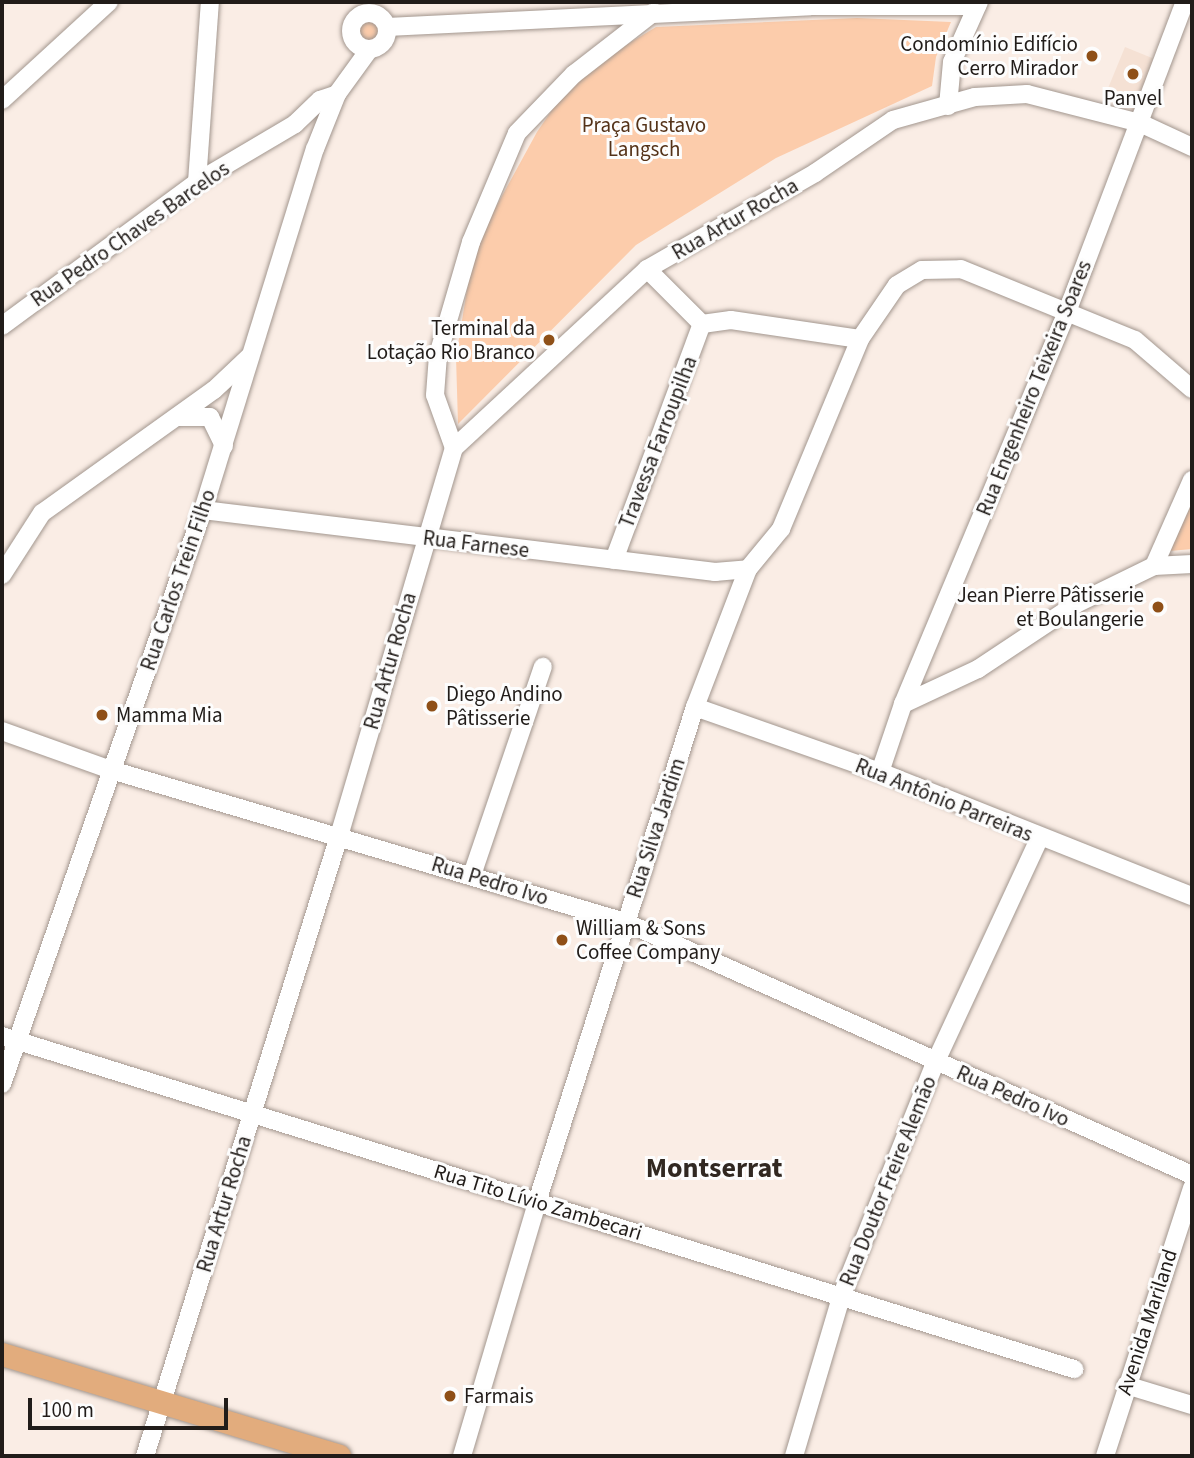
<!DOCTYPE html>
<html>
<head>
<meta charset="utf-8">
<style>
  body { margin:0 }
  #map { position:relative; width:1194px; height:1458px; overflow:hidden; background:#faede5; font-family:"Source Sans 3",sans-serif }
  div>[style] { position:absolute }
  .built>* { inset:0; background:#f5e1d4 }
  .green>* { inset:0; background:#fcccab }
  .round { border-radius:50% }
  .roads { filter:drop-shadow(0 0 2px #a2968e) drop-shadow(0 0 2px #a2968e) }
  .minor>* { height:18px; margin:-9px; padding:0 9px; transform-origin:9px; border-radius:9px; background:#fff }
  .minor>.ring { margin:-9px; padding:0; box-sizing:content-box; background:none; border:18px solid #fff; border-radius:50% }
  .major>* { height:23px; margin:-11.5px; padding:0 11.5px; transform-origin:11.5px; border-radius:11.5px; background:#e2ac7d }
  .dots>* { width:19px; height:19px; translate:-50% -50%; box-sizing:border-box; border:4px solid #fdfdfd; border-radius:50% }
  span { translate:-50% -50%; white-space:nowrap; text-align:center; line-height:1.15; -webkit-text-stroke:6px #fdfdfd; paint-order:stroke }
  .poi-label { font-size:21px; color:#211c19 }
  .right { translate:-100% -50%; text-align:right }
  .left { translate:0 -50%; text-align:left }
  .park-label { font-size:21px; color:#543218 }
  .street-label { font-size:21px; color:#211c19 }
  .district-label { font-size:28px; color:#312821; font-weight:700 }
  .frame { position:absolute; inset:0; border:4px solid #211c19; pointer-events:none }
  .scale { position:absolute; left:28px; top:1398px; width:200px; height:32px; box-sizing:border-box; border:4px solid #211c19; border-top:0; padding-left:9px; font-size:21px; line-height:24px; white-space:nowrap; color:#211c19; -webkit-text-stroke:5px #fdfdfd; paint-order:stroke }
</style>
</head>
<body>
<div id="map">
  <div class="built">
    <div style="clip-path:polygon(1125px 47px,1157px 60px,1136px 111px,1104px 98px)"></div>
  </div>
  <div class="green">
    <div class="round" style="left:355px;top:17px;width:28px;height:28px"></div>
    <div style="clip-path:polygon(857px 18px,951px 22px,936px 57px,932px 86px,776px 158px,636px 245px,458px 424px,456px 357px,474px 247px,537px 132px,575px 76px,656px 27px)"></div>
    <div style="clip-path:polygon(1192px 503px,1192px 549px,1170px 551px)"></div>
  </div>
  <div class="roads">
    <div class="minor">
      <div class="ring" style="left:351px;top:13px;width:18px;height:18px"></div>
      <div style="left:387px;top:27px;width:424px;rotate:-2.8deg"></div>
      <div style="left:810px;top:6px;width:167px"></div>
      <div style="left:2px;top:100px;width:145px;rotate:-42.5deg"></div>
      <div style="left:948px;top:106px;width:44px;rotate:-84.8deg"></div>
      <div style="left:952px;top:62px;width:66px;rotate:-65.8deg"></div>
      <div style="left:197px;top:182px;width:180px;rotate:-85.9deg"></div>
      <div style="left:647px;top:269px;width:78px;rotate:45deg"></div>
      <div style="left:702px;top:324px;width:29px;rotate:-8deg"></div>
      <div style="left:731px;top:320px;width:130px;rotate:8.4deg"></div>
      <div style="left:2px;top:326px;width:242px;rotate:-36.4deg"></div>
      <div style="left:197px;top:182px;width:114px;rotate:-30.6deg"></div>
      <div style="left:295px;top:124px;width:35px;rotate:-44deg"></div>
      <div style="left:320px;top:100px;width:18px;rotate:-19deg"></div>
      <div style="left:177px;top:417px;width:33px"></div>
      <div style="left:210px;top:417px;width:32px;rotate:64deg"></div>
      <div style="left:454px;top:448px;width:56px;rotate:-109.7deg"></div>
      <div style="left:435px;top:395px;width:40px;rotate:-85.7deg"></div>
      <div style="left:438px;top:355px;width:118px;rotate:-73.7deg"></div>
      <div style="left:471px;top:242px;width:118px;rotate:-67.1deg"></div>
      <div style="left:517px;top:133px;width:82px;rotate:-46deg"></div>
      <div style="left:574px;top:74px;width:101px;rotate:-37.8deg"></div>
      <div style="left:203px;top:510px;width:516px;rotate:6.9deg"></div>
      <div style="left:715px;top:572px;width:33px;rotate:-5deg"></div>
      <div style="left:614px;top:560px;width:252px;rotate:-69.6deg"></div>
      <div style="left:1154px;top:566px;width:94px;rotate:-66.2deg"></div>
      <div style="left:2px;top:575px;width:74px;rotate:-57.2deg"></div>
      <div style="left:42px;top:513px;width:211px;rotate:-35.6deg"></div>
      <div style="left:214px;top:390px;width:48px;rotate:-43.3deg"></div>
      <div style="left:903px;top:704px;width:83px;rotate:-25deg"></div>
      <div style="left:978px;top:669px;width:118px;rotate:-33.6deg"></div>
      <div style="left:1076px;top:604px;width:87px;rotate:-26deg"></div>
      <div style="left:1154px;top:566px;width:38px;rotate:-3deg"></div>
      <div style="left:695px;top:707px;width:196px;rotate:19.4deg"></div>
      <div style="left:880px;top:772px;width:336px;rotate:21.7deg"></div>
      <div style="left:2px;top:731px;width:116px;rotate:19.7deg"></div>
      <div style="left:111px;top:770px;width:536px;rotate:16.47deg"></div>
      <div style="left:625px;top:922px;width:621px;rotate:24.05deg"></div>
      <div style="left:880px;top:772px;width:72px;rotate:-71.3deg"></div>
      <div style="left:903px;top:704px;width:425px;rotate:-67.3deg"></div>
      <div style="left:1067px;top:312px;width:332px;rotate:-69.2deg"></div>
      <div style="left:472px;top:875px;width:220px;rotate:-71.2deg"></div>
      <div style="left:2px;top:1036px;width:1123px;rotate:17.26deg"></div>
      <div style="left:2px;top:1084px;width:608px;rotate:-70.7deg"></div>
      <div style="left:203px;top:510px;width:378px;rotate:-72.8deg"></div>
      <div style="left:315px;top:149px;width:59px;rotate:-68.2deg"></div>
      <div style="left:337px;top:94px;width:54px;rotate:-54deg"></div>
      <div style="left:1126px;top:1385px;width:69px;rotate:16.9deg"></div>
      <div style="left:145px;top:1456px;width:650px;rotate:-72.62deg"></div>
      <div style="left:339px;top:836px;width:405px;rotate:-73.5deg"></div>
      <div style="left:454px;top:448px;width:263px;rotate:-42.8deg"></div>
      <div style="left:647px;top:269px;width:193px;rotate:-29.7deg"></div>
      <div style="left:815px;top:173px;width:94px;rotate:-34.2deg"></div>
      <div style="left:893px;top:120px;width:85px;rotate:-15.7deg"></div>
      <div style="left:975px;top:97px;width:52px;rotate:-3.3deg"></div>
      <div style="left:1027px;top:94px;width:117px;rotate:14.4deg"></div>
      <div style="left:1140px;top:123px;width:57px;rotate:24.8deg"></div>
      <div style="left:462px;top:1456px;width:265px;rotate:-73.5deg"></div>
      <div style="left:537px;top:1202px;width:520px;rotate:-72.3deg"></div>
      <div style="left:695px;top:707px;width:148px;rotate:-69deg"></div>
      <div style="left:748px;top:569px;width:52px;rotate:-50.5deg"></div>
      <div style="left:781px;top:529px;width:206px;rotate:-67.4deg"></div>
      <div style="left:860px;top:339px;width:65px;rotate:-55.6deg"></div>
      <div style="left:897px;top:285px;width:29px;rotate:-31deg"></div>
      <div style="left:922px;top:270px;width:39px;rotate:-1deg"></div>
      <div style="left:961px;top:269px;width:188px;rotate:22.2deg"></div>
      <div style="left:1135px;top:340px;width:75px;rotate:40.7deg"></div>
      <div style="left:794px;top:1456px;width:166px;rotate:-73.5deg"></div>
      <div style="left:841px;top:1297px;width:254px;rotate:-68.1deg"></div>
      <div style="left:936px;top:1061px;width:245px;rotate:-65.1deg"></div>
      <div style="left:1105px;top:1456px;width:282px;rotate:-72deg"></div>
    </div>
    <div class="major">
      <div style="left:2px;top:1354px;width:352px;rotate:16.8deg"></div>
    </div>
  </div>
  <div class="dots">
    <div style="left:1092px;top:56px;background:#8f5018"></div>
    <div style="left:1133px;top:74px;background:#8f5018"></div>
    <div style="left:549px;top:340px;background:#8f5018"></div>
    <div style="left:1158px;top:607px;background:#8f5018"></div>
    <div style="left:432px;top:706px;background:#8f5018"></div>
    <div style="left:102px;top:715px;background:#8f5018"></div>
    <div style="left:562px;top:940px;background:#8f5018"></div>
    <div style="left:450px;top:1396px;background:#8f5018"></div>
  </div>
  <div class="poi-label">
    <span class="right" style="left:1078px;top:56px">Condomínio Edifício<br>Cerro Mirador</span>
    <span style="left:1133px;top:98px">Panvel</span>
    <span class="right" style="left:535px;top:340px">Terminal da<br>Lotação Rio Branco</span>
    <span class="right" style="left:1144px;top:607px">Jean Pierre Pâtisserie<br>et Boulangerie</span>
    <span class="left" style="left:446px;top:706px">Diego Andino<br>Pâtisserie</span>
    <span class="left" style="left:116px;top:715px">Mamma Mia</span>
    <span class="left" style="left:576px;top:940px">William &amp; Sons<br>Coffee Company</span>
    <span class="left" style="left:464px;top:1396px">Farmais</span>
  </div>
  <div class="park-label">
    <span style="left:644px;top:137px">Praça Gustavo<br>Langsch</span>
  </div>
  <div class="street-label">
    <span style="left:735px;top:219px;rotate:-30deg">Rua Artur Rocha</span>
    <span style="left:130px;top:234px;rotate:-35deg">Rua Pedro Chaves Barcelos</span>
    <span style="left:1034px;top:388px;rotate:-68deg">Rua Engenheiro Teixeira Soares</span>
    <span style="left:658px;top:442px;rotate:-69deg">Travessa Farroupilha</span>
    <span style="left:476px;top:544px;rotate:7deg">Rua Farnese</span>
    <span style="left:178px;top:580px;rotate:-71deg">Rua Carlos Trein Filho</span>
    <span style="left:390px;top:661px;rotate:-74deg">Rua Artur Rocha</span>
    <span style="left:944px;top:800px;rotate:22deg">Rua Antônio Parreiras</span>
    <span style="left:656px;top:828px;rotate:-72deg">Rua Silva Jardim</span>
    <span style="left:490px;top:881px;rotate:17deg">Rua Pedro Ivo</span>
    <span style="left:1013px;top:1096px;rotate:24deg">Rua Pedro Ivo</span>
    <span style="left:888px;top:1181px;rotate:-68deg">Rua Doutor Freire Alemão</span>
    <span style="left:538px;top:1202px;rotate:17deg">Rua Tito Lívio Zambecari</span>
    <span style="left:224px;top:1204px;rotate:-73deg">Rua Artur Rocha</span>
    <span style="left:1147px;top:1322px;rotate:-72deg">Avenida Mariland</span>
  </div>
  <div class="district-label">
    <span style="left:714px;top:1168px">Montserrat</span>
  </div>
  <div class="frame"></div>
  <div class="scale">100 m</div>
</div>
</body>
</html>
